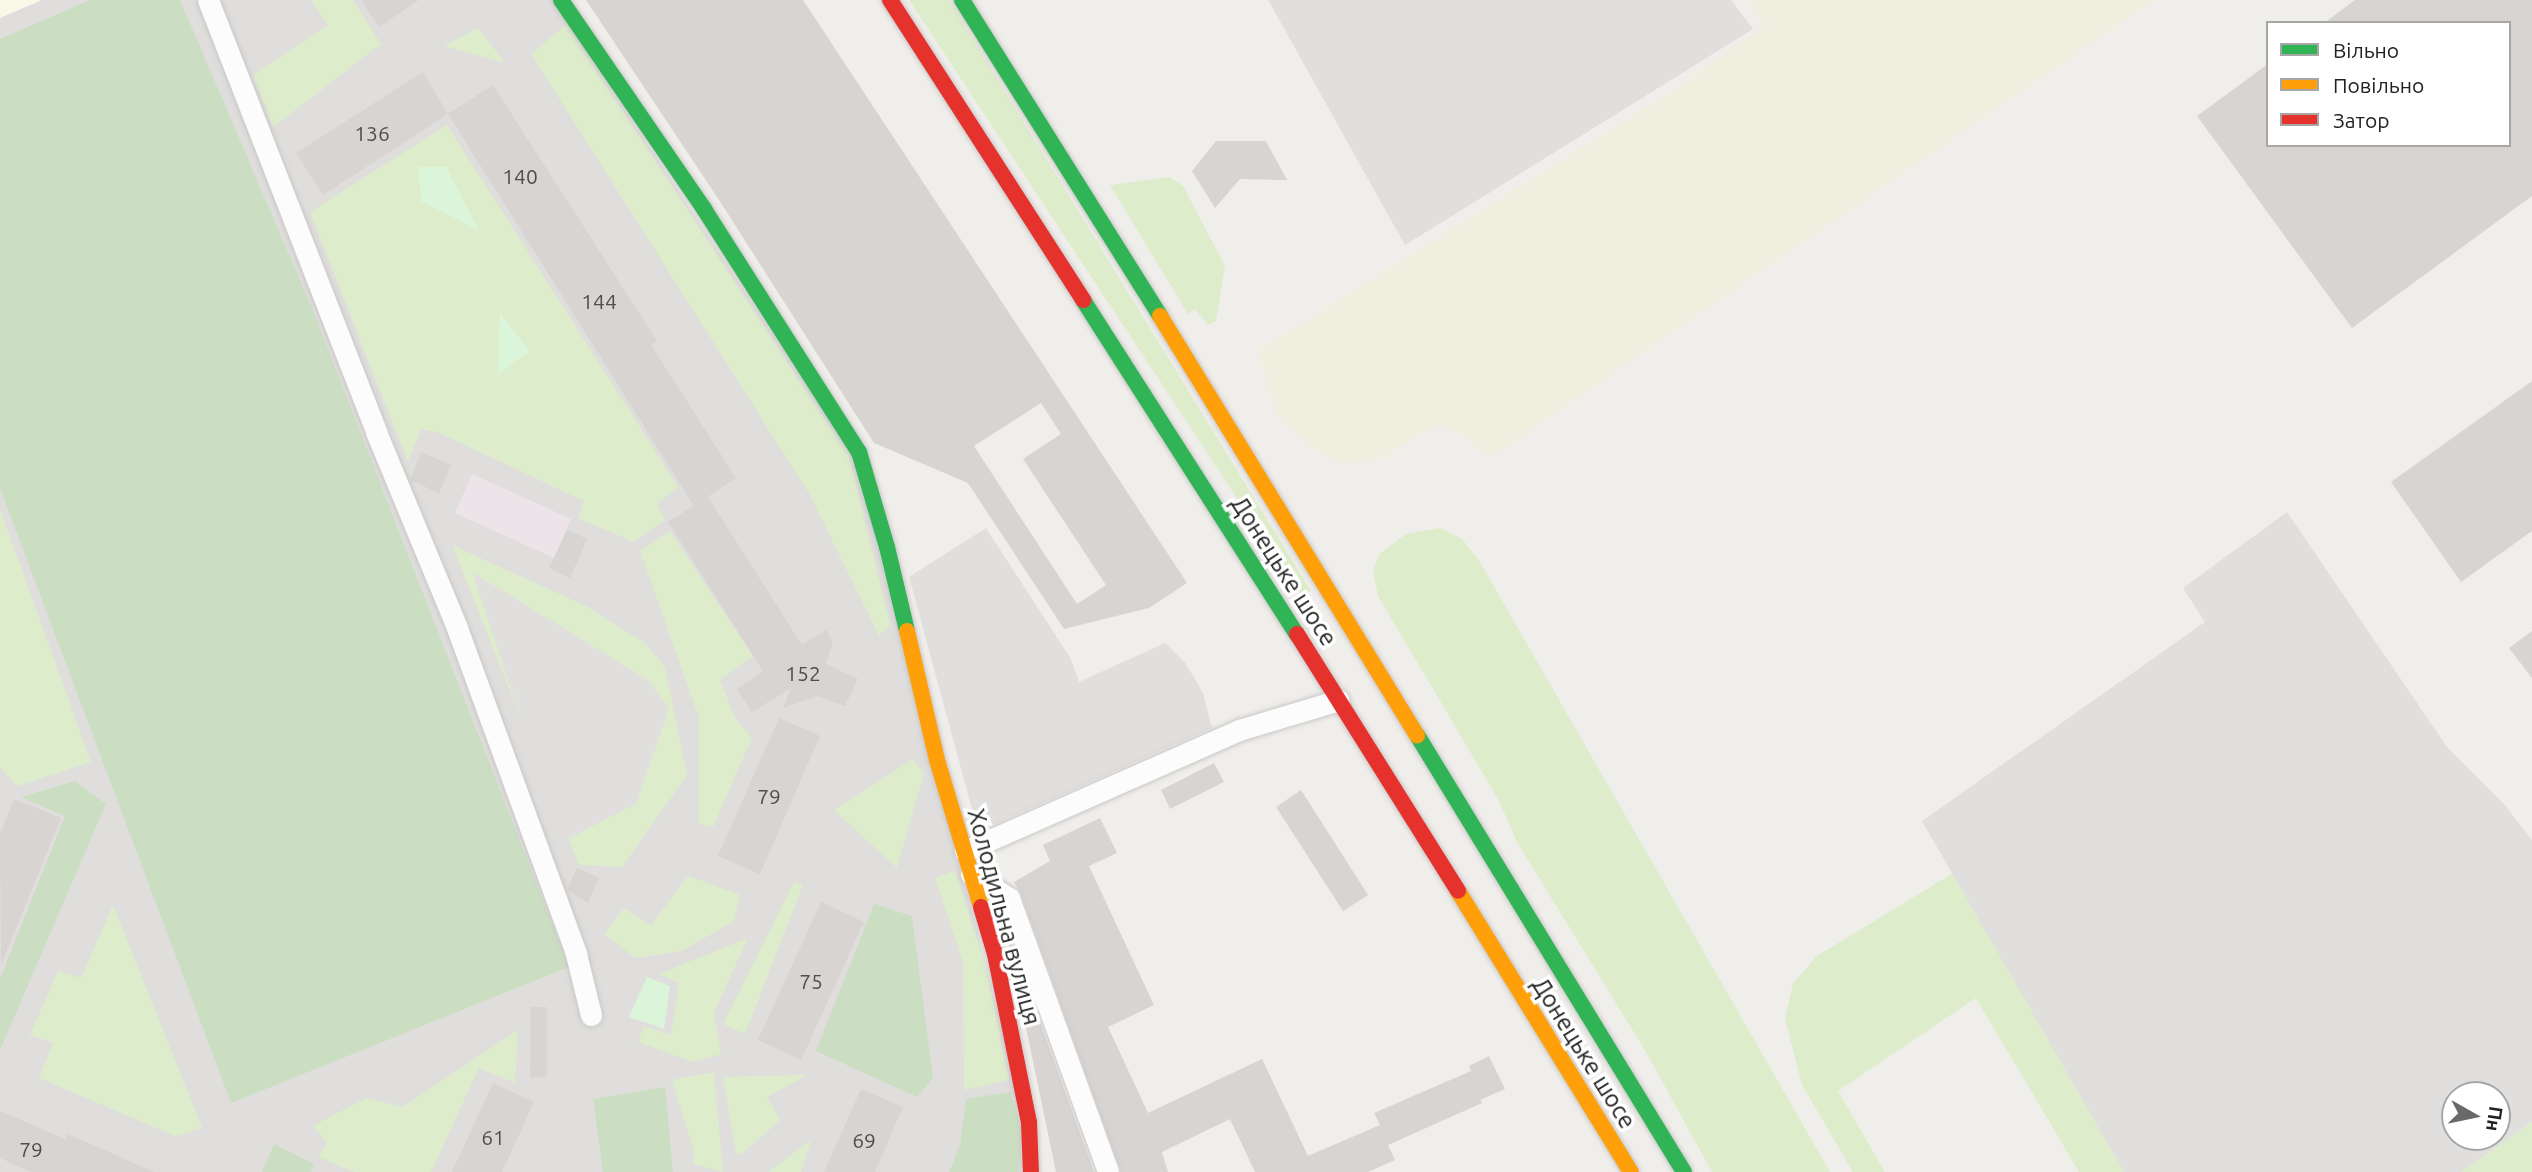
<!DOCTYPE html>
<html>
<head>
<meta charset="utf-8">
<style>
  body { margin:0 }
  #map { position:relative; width:2532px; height:1172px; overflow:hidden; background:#f0eeeb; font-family:Ubuntu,sans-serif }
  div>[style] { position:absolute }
  .residential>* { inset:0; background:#dfdedc }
  .industrial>* { inset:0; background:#ede4e9 }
  .education>* { inset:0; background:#f8f7e8 }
  .farmland>* { inset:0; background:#efefdf }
  .grass>* { inset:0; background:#ddeccb }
  .forest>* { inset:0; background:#cbdec1 }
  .park>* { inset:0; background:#daf5da }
  .parking>* { inset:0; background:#e0dfde }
  .building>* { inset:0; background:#d7d4d2 }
  .roads { filter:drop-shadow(0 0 2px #c9c8c7) drop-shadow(0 0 2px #c9c8c7) }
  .street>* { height:21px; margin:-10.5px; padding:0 10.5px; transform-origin:10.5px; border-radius:10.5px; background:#fdfcfc }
  .fast>* { height:16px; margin:-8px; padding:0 8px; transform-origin:8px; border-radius:8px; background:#30b455 }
  .slow>* { height:16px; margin:-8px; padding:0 8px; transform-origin:8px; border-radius:8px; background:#ff9f0a }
  .jam>* { height:16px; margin:-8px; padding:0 8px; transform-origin:8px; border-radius:8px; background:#e5322d }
  span { translate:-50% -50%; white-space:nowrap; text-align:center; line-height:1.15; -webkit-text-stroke:7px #fff; paint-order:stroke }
  .number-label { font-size:21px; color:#4f4e4e }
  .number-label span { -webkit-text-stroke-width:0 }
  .street-label { font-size:24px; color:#222 }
  .legend { position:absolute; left:2266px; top:21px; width:245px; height:126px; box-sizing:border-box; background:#fff; border:2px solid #a7a7a7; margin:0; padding:9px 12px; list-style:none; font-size:21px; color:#222 }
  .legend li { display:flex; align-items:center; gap:14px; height:35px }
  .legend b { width:35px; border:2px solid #a7a7a7 }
  .north { position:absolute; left:2441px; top:1081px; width:70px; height:70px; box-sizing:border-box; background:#fff; border:2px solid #a7a7a7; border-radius:50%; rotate:99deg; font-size:19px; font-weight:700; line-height:28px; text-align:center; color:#222 }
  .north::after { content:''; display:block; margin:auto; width:24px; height:32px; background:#6a6968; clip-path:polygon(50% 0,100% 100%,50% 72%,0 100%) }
</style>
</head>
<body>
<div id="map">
  <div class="residential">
    <div style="clip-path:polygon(0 0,552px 0,855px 458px,1014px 1074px,1023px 1172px,0 1172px)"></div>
  </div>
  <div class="industrial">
    <div style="clip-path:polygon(472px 474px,571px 519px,554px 558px,455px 513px)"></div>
  </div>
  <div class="education">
    <div style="clip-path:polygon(0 0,42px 0,0 18px)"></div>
  </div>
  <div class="farmland">
    <div style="clip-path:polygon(1747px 0,2154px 0,1496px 454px,1485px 455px,1461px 433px,1442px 426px,1421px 433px,1384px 458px,1345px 463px,1324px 457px,1277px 415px,1258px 351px,1682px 85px,1765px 25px)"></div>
  </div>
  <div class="grass">
    <div style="clip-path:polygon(311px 0,353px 0,381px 44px,273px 127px,253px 75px,328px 25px)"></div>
    <div style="clip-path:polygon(909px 0,949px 0,1311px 591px,1302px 597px)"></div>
    <div style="clip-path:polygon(566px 25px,849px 456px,890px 624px,879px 636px,810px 495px,531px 54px)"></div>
    <div style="clip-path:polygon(478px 28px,505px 63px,444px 46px)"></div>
    <div style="clip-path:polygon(447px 125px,678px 487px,657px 504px,665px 520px,633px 542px,578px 518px,584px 501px,437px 432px,421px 429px,408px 462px,310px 212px)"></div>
    <div style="clip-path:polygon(1169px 177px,1183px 186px,1225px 266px,1216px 321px,1208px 325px,1195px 309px,1188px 314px,1110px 185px)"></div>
    <div style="clip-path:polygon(0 509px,91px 762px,17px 786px,0 767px)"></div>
    <div style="clip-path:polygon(1440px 528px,1462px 539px,1480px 562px,1830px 1172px,1712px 1172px,1646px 1052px,1517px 842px,1498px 799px,1378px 596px,1373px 572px,1379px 554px,1406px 534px)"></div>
    <div style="clip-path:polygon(670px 531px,753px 656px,720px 680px,735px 718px,752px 738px,713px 827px,699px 824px,699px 718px,640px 551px)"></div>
    <div style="clip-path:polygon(452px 545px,588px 607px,645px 643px,665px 667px,687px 775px,622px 867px,579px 865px)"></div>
    <div style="clip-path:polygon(913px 759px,924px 773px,897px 868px,834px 810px)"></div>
    <div style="clip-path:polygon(955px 871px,986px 966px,1009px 1080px,964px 1090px,963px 962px,935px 878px)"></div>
    <div style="clip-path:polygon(1953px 873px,2124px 1172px,2079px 1172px,1976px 998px,1838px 1091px,1885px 1172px,1853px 1172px,1802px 1085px,1785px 1019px,1793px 983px,1817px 956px)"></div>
    <div style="clip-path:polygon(688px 876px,740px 895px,734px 921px,682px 951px,636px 958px,604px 934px,624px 908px,651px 925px)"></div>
    <div style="clip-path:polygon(794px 882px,803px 885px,745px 1034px,723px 1024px)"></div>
    <div style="clip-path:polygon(113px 905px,202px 1128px,175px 1136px,39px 1078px,53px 1043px,30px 1035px,58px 971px,81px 978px)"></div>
    <div style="clip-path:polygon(748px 938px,714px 1013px,721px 1054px,693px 1062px,638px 1042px,644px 1026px,671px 1035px,679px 983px,659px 974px)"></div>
    <div style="clip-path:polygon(518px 1030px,515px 1083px,479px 1068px,431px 1172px,355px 1172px,318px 1157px,327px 1142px,313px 1126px,366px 1098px,403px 1107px)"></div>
    <div style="clip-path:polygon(714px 1072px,723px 1172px,693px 1164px,694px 1152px,672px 1080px)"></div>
    <div style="clip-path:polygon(807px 1075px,767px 1097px,780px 1120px,741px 1155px,736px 1153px,723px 1077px)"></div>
    <div style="clip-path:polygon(2532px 1122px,2532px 1172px,2461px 1172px)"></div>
    <div style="clip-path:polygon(811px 1140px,801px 1172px,768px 1172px)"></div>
  </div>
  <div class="forest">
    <div style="clip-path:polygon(90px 0,180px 0,309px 301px,569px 967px,231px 1103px,0 488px,0 39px)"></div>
    <div style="clip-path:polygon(75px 781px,106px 804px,0 1050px,0 979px,65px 816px,21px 797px)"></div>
    <div style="clip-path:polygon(874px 904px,912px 916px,933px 1078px,917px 1097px,816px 1051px)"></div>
    <div style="clip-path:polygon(665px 1087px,673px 1172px,603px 1172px,593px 1099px)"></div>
    <div style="clip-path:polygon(1010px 1092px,1023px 1133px,1018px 1172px,949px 1172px,960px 1145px,966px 1099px)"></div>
    <div style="clip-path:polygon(274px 1144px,314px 1164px,311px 1172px,262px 1172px)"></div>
  </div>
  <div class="park">
    <div style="clip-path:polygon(418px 167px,446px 167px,479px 230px,421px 201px)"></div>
    <div style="clip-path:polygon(500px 313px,530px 352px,498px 374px)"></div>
    <div style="clip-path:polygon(647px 977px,670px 986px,664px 1029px,629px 1017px)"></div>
  </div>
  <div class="parking">
    <div style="clip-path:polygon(1268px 0,1731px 0,1753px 29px,1405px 245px)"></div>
    <div style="clip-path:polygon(evenodd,2287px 512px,2447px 747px,2504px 804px,2532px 840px,2532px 1122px,2461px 1172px,2124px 1172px,1922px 821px,2205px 622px,2183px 588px,2287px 512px,2497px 1095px,2497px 1137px,2455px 1137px,2455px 1095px,2497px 1095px)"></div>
    <div style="clip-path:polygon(986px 528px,1071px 659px,1079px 682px,1165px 643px,1186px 664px,1203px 693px,1212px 728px,995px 824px,975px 820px,909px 577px)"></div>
    <div style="clip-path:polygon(472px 572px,648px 680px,669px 709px,636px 804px,562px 842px)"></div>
  </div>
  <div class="building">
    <div style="clip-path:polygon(361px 0,419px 0,379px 27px)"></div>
    <div style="clip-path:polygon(evenodd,586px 0,803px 0,1187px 583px,1149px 608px,1064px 629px,968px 483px,874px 443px,719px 200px,586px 0,1041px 403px,1061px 434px,1023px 459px,1106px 585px,1077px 604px,974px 446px,1041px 403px)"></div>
    <div style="clip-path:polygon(2355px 0,2532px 0,2532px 196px,2352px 328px,2197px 116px,2268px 64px,2268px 145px,2509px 145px,2509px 23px,2324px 23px)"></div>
    <div style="clip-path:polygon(423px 72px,448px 114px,323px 195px,296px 153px)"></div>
    <div style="clip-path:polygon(493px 85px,657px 341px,651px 345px,736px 478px,694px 506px,448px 114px)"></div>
    <div style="clip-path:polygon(1216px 141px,1266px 141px,1287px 180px,1240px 179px,1215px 208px,1192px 171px)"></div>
    <div style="clip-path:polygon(2532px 381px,2532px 531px,2461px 582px,2391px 482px)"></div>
    <div style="clip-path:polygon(421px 452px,451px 465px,439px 493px,410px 480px)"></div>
    <div style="clip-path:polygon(708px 497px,802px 645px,826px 630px,833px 642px,826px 664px,858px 679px,845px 706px,818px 696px,783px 708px,791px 688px,752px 712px,737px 689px,763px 671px,668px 522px)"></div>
    <div style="clip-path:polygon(567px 530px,587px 539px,570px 578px,549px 568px)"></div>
    <div style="clip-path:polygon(2532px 631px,2532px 678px,2509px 648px)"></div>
    <div style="clip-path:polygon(779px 718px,820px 736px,760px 874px,718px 856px)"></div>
    <div style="clip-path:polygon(1214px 763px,1224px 782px,1170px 809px,1161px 790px)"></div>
    <div style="clip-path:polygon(1301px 790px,1368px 895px,1343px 911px,1276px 807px)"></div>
    <div style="clip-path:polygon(14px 799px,61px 818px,1px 965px,0 834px)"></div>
    <div style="clip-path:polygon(1100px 818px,1117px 853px,1089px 866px,1154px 1005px,1108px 1027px,1148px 1113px,1262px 1059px,1308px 1156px,1380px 1125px,1374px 1113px,1471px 1071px,1469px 1066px,1489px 1056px,1505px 1089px,1480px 1100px,1482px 1103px,1388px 1145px,1395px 1160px,1368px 1172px,1255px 1172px,1230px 1119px,1162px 1152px,1168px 1172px,1121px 1172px,1021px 894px,1014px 882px,1050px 861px,1043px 845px)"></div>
    <div style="clip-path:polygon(577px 868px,599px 878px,588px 903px,567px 890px)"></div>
    <div style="clip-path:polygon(821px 902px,864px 922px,801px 1060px,758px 1040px)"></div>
    <div style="clip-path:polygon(1004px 922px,1094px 1172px,1056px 1172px)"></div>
    <div style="clip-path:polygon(531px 1007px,547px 1007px,547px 1077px,530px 1078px)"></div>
    <div style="clip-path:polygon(493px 1083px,534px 1102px,502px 1172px,452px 1172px)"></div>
    <div style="clip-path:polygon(861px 1089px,903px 1107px,875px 1172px,824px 1172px)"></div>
    <div style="clip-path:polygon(0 1111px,65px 1139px,68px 1134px,154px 1172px,31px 1172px,0 1158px)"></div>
  </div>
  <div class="roads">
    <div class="street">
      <div style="left:208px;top:0;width:464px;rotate:68.7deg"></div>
      <div style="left:376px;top:432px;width:212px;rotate:67.5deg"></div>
      <div style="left:457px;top:628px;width:347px;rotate:69.9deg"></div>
      <div style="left:576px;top:954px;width:63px;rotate:76.2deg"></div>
      <div style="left:965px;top:851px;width:300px;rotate:-23.8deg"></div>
      <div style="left:1239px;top:730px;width:104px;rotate:-16.7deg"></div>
      <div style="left:971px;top:874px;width:45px;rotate:32.3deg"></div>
      <div style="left:1009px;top:898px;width:291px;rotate:70.1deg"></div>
    </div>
    <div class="fast">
      <div style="left:561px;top:0;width:253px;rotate:55.6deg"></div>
      <div style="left:704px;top:209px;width:288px;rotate:57.5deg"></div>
      <div style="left:859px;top:452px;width:99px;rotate:73.6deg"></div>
      <div style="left:887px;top:547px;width:86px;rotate:76.6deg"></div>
      <div style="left:962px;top:0;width:373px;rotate:57.9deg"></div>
      <div style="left:1083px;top:300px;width:397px;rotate:57.4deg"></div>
      <div style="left:1417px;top:735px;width:512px;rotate:58.58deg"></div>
    </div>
    <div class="slow">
      <div style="left:1160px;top:316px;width:492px;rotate:58.5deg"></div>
      <div style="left:907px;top:631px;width:132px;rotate:76.9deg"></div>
      <div style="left:937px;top:760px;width:153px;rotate:73.3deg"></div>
      <div style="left:1458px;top:891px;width:330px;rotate:58.4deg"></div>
    </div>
    <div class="jam">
      <div style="left:890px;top:0;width:357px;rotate:57.2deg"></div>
      <div style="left:1297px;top:634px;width:303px;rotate:57.9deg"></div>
      <div style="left:981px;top:907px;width:49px;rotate:73.4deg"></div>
      <div style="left:995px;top:954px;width:172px;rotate:78.6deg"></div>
      <div style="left:1029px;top:1123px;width:49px;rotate:87.7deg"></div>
    </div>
  </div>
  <div class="number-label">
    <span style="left:372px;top:133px">136</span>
    <span style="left:520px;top:176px">140</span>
    <span style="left:599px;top:301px">144</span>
    <span style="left:803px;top:673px">152</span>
    <span style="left:769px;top:796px">79</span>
    <span style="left:811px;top:981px">75</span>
    <span style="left:493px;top:1137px">61</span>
    <span style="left:864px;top:1140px">69</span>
    <span style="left:31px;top:1149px">79</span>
  </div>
  <div class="street-label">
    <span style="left:1284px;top:571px;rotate:57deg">Донецьке шосе</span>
    <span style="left:1004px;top:917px;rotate:75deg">Холодильна вулиця</span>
    <span style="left:1584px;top:1053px;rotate:58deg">Донецьке шосе</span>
  </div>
  <ul class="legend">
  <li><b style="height:9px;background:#30b455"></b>Вільно</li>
  <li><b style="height:9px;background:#ff9f0a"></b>Повільно</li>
  <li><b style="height:9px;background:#e5322d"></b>Затор</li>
  </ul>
  <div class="north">Пн</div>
</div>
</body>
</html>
